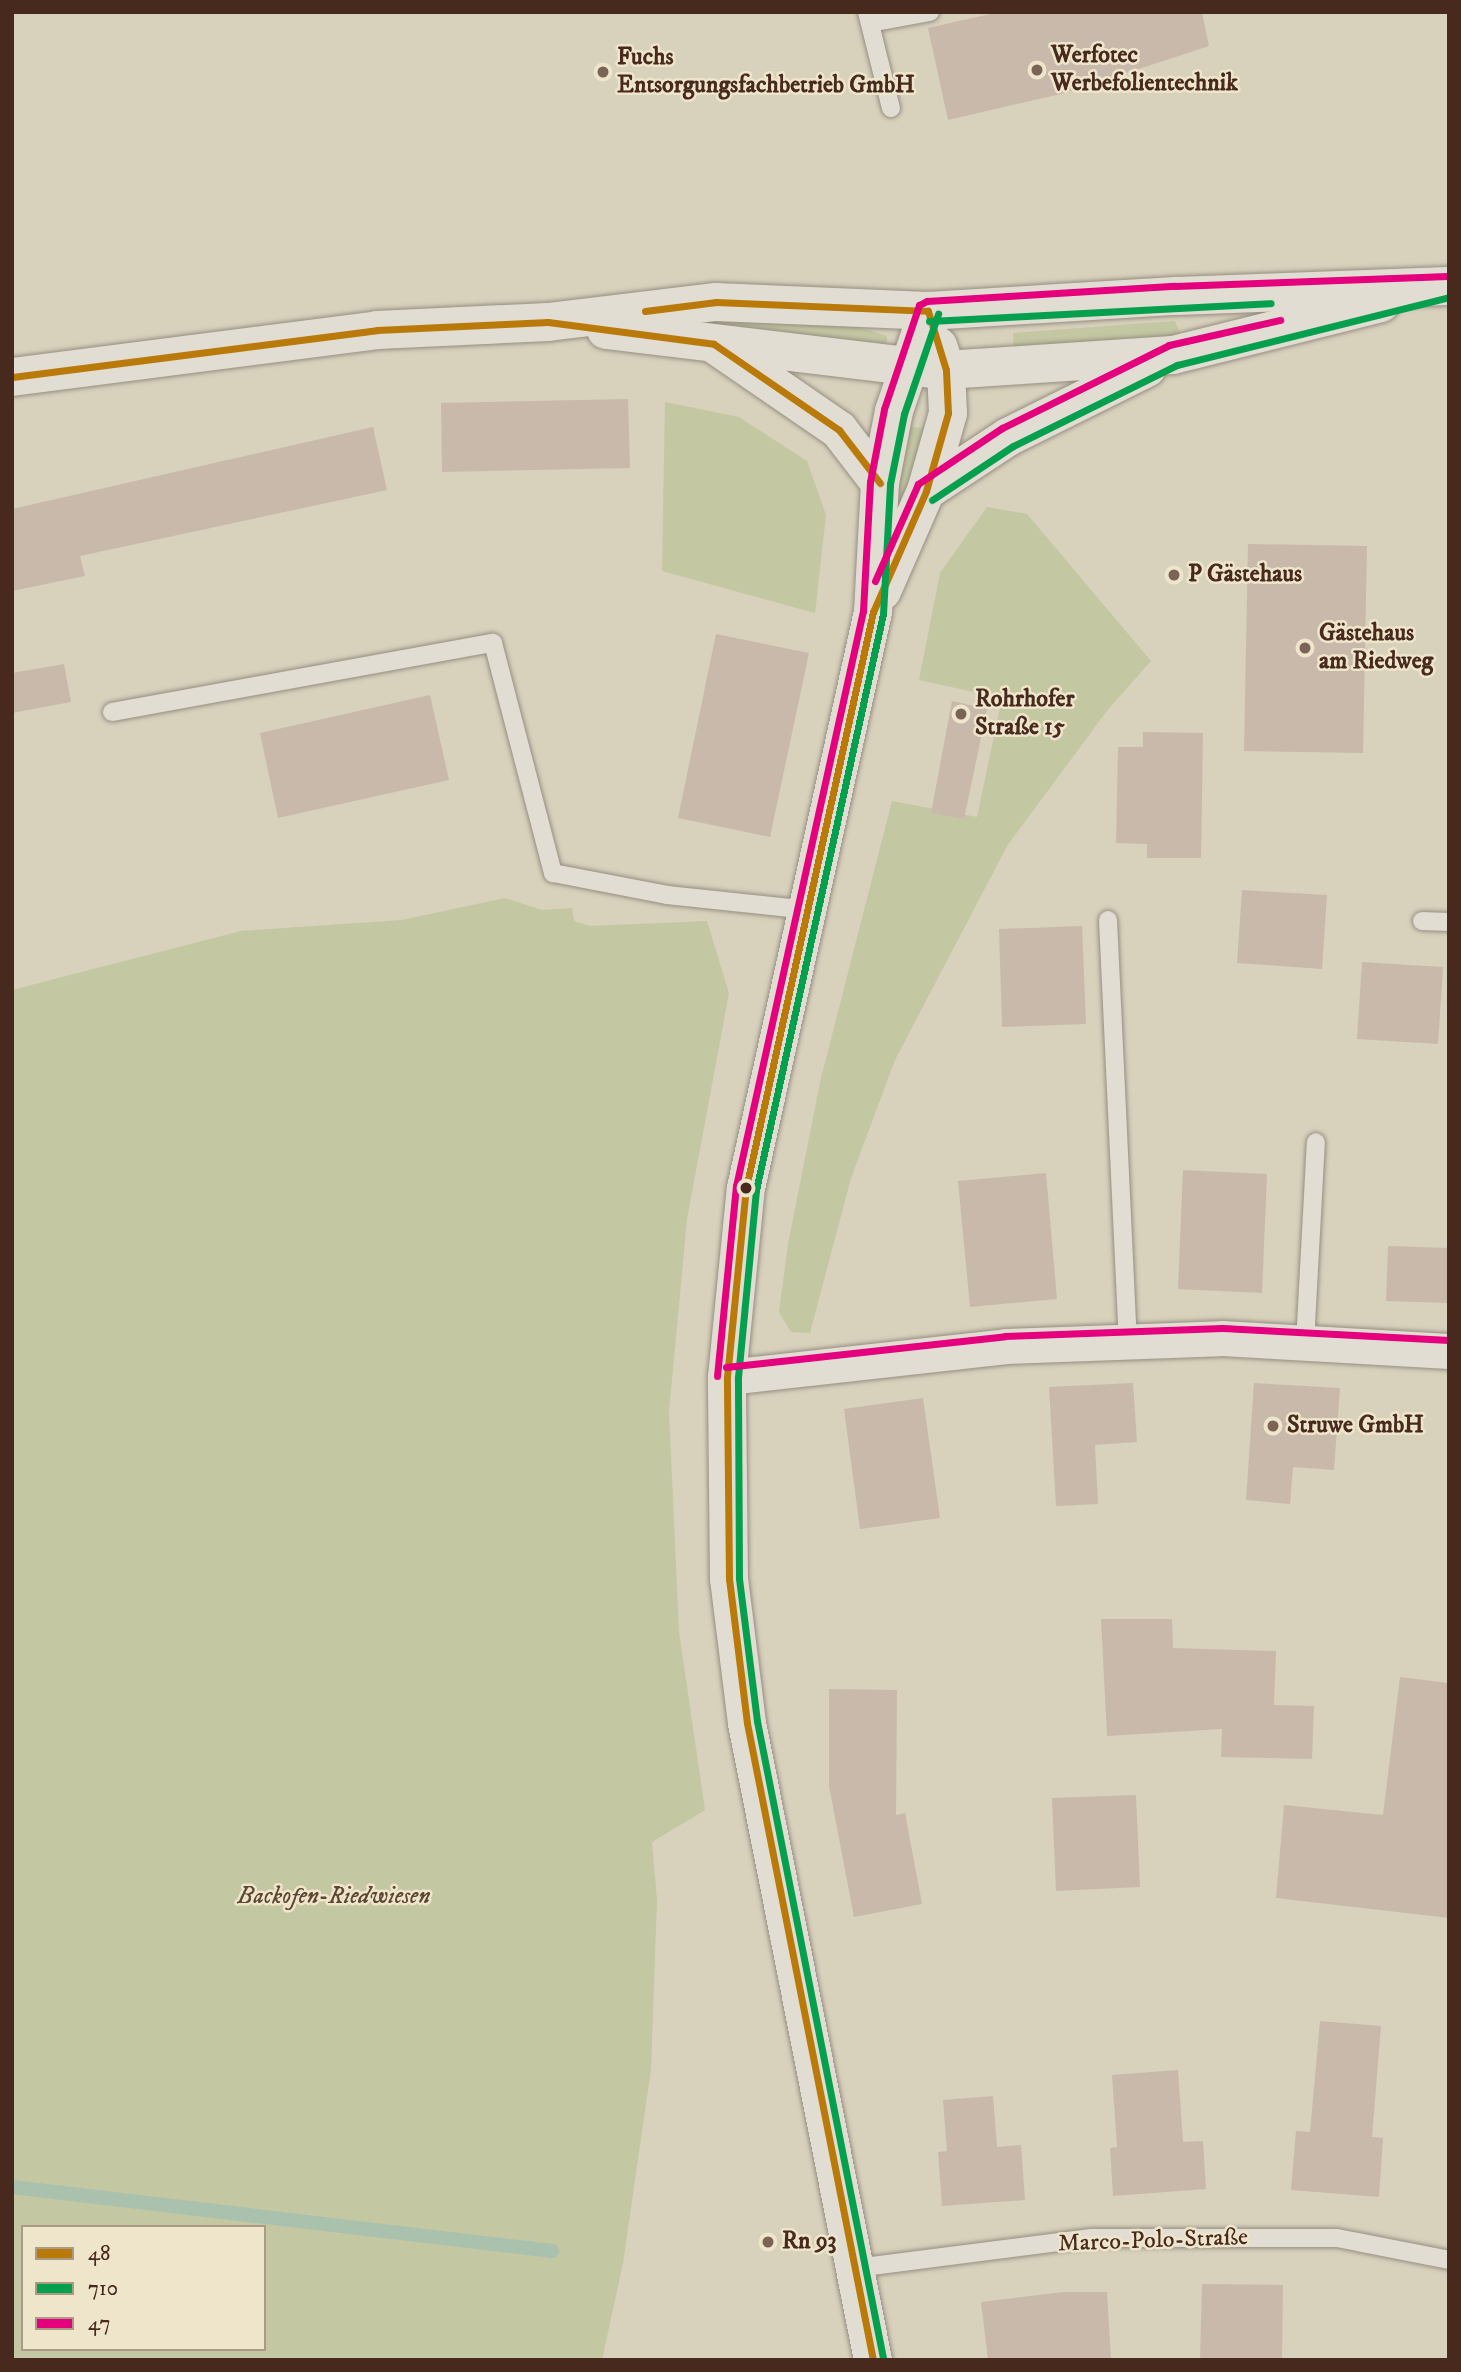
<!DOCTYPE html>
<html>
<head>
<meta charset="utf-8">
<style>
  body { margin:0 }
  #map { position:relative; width:1461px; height:2372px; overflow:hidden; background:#d8d1bc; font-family:"IM FELL DW Pica",serif }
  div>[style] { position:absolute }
  .green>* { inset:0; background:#c3c7a2 }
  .stream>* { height:14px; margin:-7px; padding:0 7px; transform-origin:7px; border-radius:7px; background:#aac1ae }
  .building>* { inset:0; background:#c9b9ab }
  .roads { filter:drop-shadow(0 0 2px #968e81) drop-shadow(0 0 2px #968e81) }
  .service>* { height:18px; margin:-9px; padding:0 9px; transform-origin:9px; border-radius:9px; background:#e1ddd2 }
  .minor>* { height:35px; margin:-17.5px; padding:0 17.5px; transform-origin:17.5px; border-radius:17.5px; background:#e1ddd2 }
  .tertiary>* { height:38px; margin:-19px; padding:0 19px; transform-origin:19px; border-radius:19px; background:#e1ddd2 }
  .secondary>* { height:38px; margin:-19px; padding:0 19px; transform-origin:19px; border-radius:19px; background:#e1ddd2 }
  .bus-1>* { height:7px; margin:-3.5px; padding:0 3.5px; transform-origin:3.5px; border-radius:3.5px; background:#b97a0a }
  .bus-2>* { height:7px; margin:-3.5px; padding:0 3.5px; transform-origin:3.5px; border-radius:3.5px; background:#04a04e }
  .bus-3>* { height:7px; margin:-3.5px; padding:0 3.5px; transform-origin:3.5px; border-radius:3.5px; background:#e5007d }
  .dots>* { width:19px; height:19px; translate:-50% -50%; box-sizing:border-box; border:4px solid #eee5cb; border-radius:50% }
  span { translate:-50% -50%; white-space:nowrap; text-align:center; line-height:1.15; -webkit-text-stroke:5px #eee5cb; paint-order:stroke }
  .poi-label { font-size:24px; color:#47291e; font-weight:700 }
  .left { translate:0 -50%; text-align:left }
  .park-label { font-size:24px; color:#5c4734; font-style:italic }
  .street-label { font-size:24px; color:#47291e }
  .frame { position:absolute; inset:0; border:14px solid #47291e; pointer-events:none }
  .legend { position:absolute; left:21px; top:2225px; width:245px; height:126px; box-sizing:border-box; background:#eee5cb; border:2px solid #ab9a86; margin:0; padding:9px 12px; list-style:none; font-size:21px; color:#47291e }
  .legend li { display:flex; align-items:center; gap:14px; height:35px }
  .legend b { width:35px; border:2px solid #ab9a86 }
</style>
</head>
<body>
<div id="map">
  <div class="green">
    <div style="clip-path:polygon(709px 320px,852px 325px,887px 336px,887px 342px,875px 352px,707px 328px)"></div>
    <div style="clip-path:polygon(1175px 321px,1181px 336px,1014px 353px,1013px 333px)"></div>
    <div style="clip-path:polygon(665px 402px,739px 417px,807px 461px,826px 515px,815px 613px,662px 571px)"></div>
    <div style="clip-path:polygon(908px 427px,924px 428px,898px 516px,893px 516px)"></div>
    <div style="clip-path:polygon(987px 507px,1027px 514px,1151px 661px,1106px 712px,1007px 846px,895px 1060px,851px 1178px,810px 1333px,791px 1332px,779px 1312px,788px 1244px,821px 1078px,892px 801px,977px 817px,1002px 698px,919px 680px,940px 573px)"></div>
    <div style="clip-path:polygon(evenodd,505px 898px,542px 910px,572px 908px,574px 921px,590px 926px,707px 921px,729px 993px,687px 1219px,669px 1412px,679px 1632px,705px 1810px,652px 1842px,657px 1900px,651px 2069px,623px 2263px,602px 2360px,12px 2360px,12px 990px,241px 931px,402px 920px,505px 898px,23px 2227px,264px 2227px,264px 2349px,23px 2349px,23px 2227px)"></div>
  </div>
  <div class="stream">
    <div style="left:12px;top:2187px;width:544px;rotate:6.76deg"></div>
  </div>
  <div class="building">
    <div style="clip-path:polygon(999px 12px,1202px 12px,1209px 46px,1065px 93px,948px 120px,928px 28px)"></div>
    <div style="clip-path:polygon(628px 399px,630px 468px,442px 472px,441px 403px)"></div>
    <div style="clip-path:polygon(373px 427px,387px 490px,80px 556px,85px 576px,12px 591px,12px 509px)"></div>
    <div style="clip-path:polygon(1248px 544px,1367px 546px,1363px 753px,1244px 751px)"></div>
    <div style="clip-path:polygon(716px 634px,809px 653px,770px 837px,678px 818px)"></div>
    <div style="clip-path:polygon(64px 664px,71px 702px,12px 713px,12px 673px)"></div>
    <div style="clip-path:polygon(430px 695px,449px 780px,278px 818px,260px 733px)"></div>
    <div style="clip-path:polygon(952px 701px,987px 709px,964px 819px,931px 813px)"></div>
    <div style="clip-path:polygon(1143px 732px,1203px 733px,1201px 858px,1147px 858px,1147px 844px,1116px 843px,1118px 747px,1143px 747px)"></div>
    <div style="clip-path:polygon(1242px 890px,1327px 895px,1322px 969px,1237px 963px)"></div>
    <div style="clip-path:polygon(1082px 926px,1086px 1024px,1002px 1027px,999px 929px)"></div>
    <div style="clip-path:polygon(1362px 962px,1443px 967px,1438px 1044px,1357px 1039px)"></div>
    <div style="clip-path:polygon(1183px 1170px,1267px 1174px,1262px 1293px,1178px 1289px)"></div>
    <div style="clip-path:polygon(1046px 1173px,1057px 1299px,970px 1307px,958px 1181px)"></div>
    <div style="clip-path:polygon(1388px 1246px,1449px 1248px,1449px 1303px,1386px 1301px)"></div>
    <div style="clip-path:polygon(1133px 1383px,1137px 1442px,1095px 1445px,1098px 1504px,1056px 1506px,1049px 1387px)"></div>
    <div style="clip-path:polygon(1254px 1383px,1340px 1388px,1334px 1470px,1293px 1467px,1290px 1504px,1246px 1500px)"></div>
    <div style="clip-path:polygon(923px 1398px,940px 1518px,860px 1529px,844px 1409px)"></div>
    <div style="clip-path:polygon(1101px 1619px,1172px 1619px,1173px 1648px,1276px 1651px,1274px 1705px,1314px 1706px,1312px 1759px,1221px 1757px,1222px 1729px,1107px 1736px)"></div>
    <div style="clip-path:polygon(1400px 1677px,1449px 1683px,1449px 1918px,1276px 1898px,1284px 1805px,1383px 1815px)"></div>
    <div style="clip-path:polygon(829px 1689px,897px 1690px,896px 1815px,905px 1813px,922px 1904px,854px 1917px,829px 1786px)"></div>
    <div style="clip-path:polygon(1136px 1795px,1140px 1887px,1056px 1891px,1052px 1798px)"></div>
    <div style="clip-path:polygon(1320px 2021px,1381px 2026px,1372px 2137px,1383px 2138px,1379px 2197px,1291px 2190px,1296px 2131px,1310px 2132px)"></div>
    <div style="clip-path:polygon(1178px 2070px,1183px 2142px,1203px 2141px,1206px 2189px,1113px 2196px,1110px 2148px,1117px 2147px,1112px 2075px)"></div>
    <div style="clip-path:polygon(993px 2096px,997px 2147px,1021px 2145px,1025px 2200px,942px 2206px,938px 2152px,947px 2151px,943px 2100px)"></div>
    <div style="clip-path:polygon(1202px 2284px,1283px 2285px,1282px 2360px,1200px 2360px)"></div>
    <div style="clip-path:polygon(1063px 2292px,1107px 2292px,1111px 2360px,988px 2360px,981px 2302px)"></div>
  </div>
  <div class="roads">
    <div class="service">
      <div style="left:867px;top:12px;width:99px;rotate:76deg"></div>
      <div style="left:870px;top:23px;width:61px;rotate:-10.4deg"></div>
      <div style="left:112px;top:712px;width:387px;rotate:-10.3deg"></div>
      <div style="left:493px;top:643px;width:238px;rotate:75.4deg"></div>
      <div style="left:553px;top:873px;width:116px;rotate:10.9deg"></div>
      <div style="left:667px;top:895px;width:143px;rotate:6deg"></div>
      <div style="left:1108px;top:920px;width:422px;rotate:87.3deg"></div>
      <div style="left:1422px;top:921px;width:27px;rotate:2deg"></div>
      <div style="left:1305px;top:1343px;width:201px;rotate:-86.9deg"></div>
      <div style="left:856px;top:2268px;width:237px;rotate:-7.3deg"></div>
      <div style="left:1091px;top:2238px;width:246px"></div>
      <div style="left:1337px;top:2238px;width:114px;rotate:11.1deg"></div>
    </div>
    <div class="minor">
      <div style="left:727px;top:1377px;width:281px;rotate:-6.3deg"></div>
      <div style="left:1006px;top:1346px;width:216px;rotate:-2.1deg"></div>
      <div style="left:1222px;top:1338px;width:227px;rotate:3.3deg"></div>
    </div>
    <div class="tertiary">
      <div style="left:606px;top:330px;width:338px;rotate:6.8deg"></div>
      <div style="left:12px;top:377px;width:368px;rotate:-7.3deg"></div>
      <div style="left:377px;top:330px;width:171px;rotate:-2.7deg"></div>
      <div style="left:548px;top:322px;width:169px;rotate:-6.8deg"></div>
      <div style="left:716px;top:302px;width:212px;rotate:2.4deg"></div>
    </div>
    <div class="secondary">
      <div style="left:928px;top:311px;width:248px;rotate:-3.5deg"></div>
      <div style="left:1176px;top:296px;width:273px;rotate:-2.1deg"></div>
      <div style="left:714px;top:344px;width:152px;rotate:34.5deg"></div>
      <div style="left:839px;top:430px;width:67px;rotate:52.3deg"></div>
      <div style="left:946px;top:370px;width:227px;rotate:-3.8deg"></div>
      <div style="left:1173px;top:355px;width:214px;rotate:-14deg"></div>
      <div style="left:926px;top:491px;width:98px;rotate:-33.4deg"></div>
      <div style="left:1008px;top:437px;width:155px;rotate:-26.4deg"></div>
      <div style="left:882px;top:591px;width:109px;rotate:-66.3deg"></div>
      <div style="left:926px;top:491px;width:81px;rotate:-74.2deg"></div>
      <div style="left:948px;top:413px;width:43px;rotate:-92.7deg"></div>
      <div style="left:946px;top:370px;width:25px;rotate:-108deg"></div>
      <div style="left:873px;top:2360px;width:649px;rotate:-101.19deg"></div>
      <div style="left:747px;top:1723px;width:145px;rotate:-97.1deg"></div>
      <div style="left:729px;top:1579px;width:202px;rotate:-90.6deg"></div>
      <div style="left:727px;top:1377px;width:190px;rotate:-84.3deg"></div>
      <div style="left:746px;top:1188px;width:590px;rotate:-77.57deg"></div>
      <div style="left:873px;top:612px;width:129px;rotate:-86.9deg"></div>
      <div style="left:880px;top:483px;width:73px;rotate:-79deg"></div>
      <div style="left:894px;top:411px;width:106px;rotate:-71.2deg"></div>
    </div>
  </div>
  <div class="bus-1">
    <div style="left:645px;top:311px;width:72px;rotate:-7.2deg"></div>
    <div style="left:716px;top:302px;width:212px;rotate:2.4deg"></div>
    <div style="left:12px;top:377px;width:368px;rotate:-7.3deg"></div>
    <div style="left:377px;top:330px;width:171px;rotate:-2.7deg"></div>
    <div style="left:548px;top:322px;width:167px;rotate:7.5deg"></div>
    <div style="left:714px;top:344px;width:152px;rotate:34.5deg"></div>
    <div style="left:839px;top:430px;width:67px;rotate:52.3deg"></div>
    <div style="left:873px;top:2360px;width:649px;rotate:-101.19deg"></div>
    <div style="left:747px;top:1723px;width:145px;rotate:-97.1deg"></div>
    <div style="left:729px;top:1579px;width:202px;rotate:-90.6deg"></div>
    <div style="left:727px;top:1377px;width:190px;rotate:-84.3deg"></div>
    <div style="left:746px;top:1188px;width:590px;rotate:-77.57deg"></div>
    <div style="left:873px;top:612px;width:132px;rotate:-66.3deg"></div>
    <div style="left:926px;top:491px;width:81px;rotate:-74.2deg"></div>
    <div style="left:948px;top:413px;width:43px;rotate:-92.7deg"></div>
    <div style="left:946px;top:370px;width:62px;rotate:-107deg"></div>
  </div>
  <div class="bus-2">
    <div style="left:929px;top:321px;width:342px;rotate:-3deg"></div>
    <div style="left:932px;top:500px;width:97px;rotate:-33.7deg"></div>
    <div style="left:1013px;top:446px;width:183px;rotate:-26.3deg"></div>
    <div style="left:1177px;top:365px;width:280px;rotate:-14deg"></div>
    <div style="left:883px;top:2358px;width:649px;rotate:-101.19deg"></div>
    <div style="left:757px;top:1721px;width:144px;rotate:-97.2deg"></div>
    <div style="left:739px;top:1578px;width:201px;rotate:-90.3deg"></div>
    <div style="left:738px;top:1377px;width:188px;rotate:-84.5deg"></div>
    <div style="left:756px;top:1190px;width:590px;rotate:-77.57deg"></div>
    <div style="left:883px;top:614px;width:130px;rotate:-86.9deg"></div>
    <div style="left:890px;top:484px;width:71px;rotate:-78.7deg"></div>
    <div style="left:904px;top:414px;width:106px;rotate:-71.2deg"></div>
  </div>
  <div class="bus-3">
    <div style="left:875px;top:581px;width:106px;rotate:-66.1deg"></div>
    <div style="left:918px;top:484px;width:101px;rotate:-33.7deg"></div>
    <div style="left:1002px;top:428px;width:186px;rotate:-26.4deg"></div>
    <div style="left:1169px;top:345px;width:114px;rotate:-12.7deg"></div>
    <div style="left:726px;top:1367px;width:281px;rotate:-6.3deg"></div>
    <div style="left:1005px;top:1336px;width:217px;rotate:-2.1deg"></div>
    <div style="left:1222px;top:1328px;width:227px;rotate:3deg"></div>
    <div style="left:717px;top:1376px;width:191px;rotate:-84.3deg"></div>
    <div style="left:736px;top:1186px;width:589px;rotate:-77.55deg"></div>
    <div style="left:863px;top:611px;width:129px;rotate:-86.9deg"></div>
    <div style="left:870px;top:482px;width:74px;rotate:-79.1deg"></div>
    <div style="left:884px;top:409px;width:110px;rotate:-71.4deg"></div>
    <div style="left:919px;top:305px;width:9px;rotate:-27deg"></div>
    <div style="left:927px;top:301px;width:248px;rotate:-3.5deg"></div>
    <div style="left:1175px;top:286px;width:274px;rotate:-2.1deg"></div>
  </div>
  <div class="dots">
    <div style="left:1037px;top:70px;background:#7a6455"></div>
    <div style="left:603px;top:72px;background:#7a6455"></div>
    <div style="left:1174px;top:575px;background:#7a6455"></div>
    <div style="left:1305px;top:648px;background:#7a6455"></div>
    <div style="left:961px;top:714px;background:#7a6455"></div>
    <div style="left:746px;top:1188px;background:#47291e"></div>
    <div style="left:1273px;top:1426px;background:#7a6455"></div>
    <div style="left:768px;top:2242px;background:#7a6455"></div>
  </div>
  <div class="poi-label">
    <span class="left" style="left:1051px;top:70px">Werfotec<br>Werbefolientechnik</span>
    <span class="left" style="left:617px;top:72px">Fuchs<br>Entsorgungsfachbetrieb GmbH</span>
    <span class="left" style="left:1188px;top:575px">P Gästehaus</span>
    <span class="left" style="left:1319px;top:648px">Gästehaus<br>am Riedweg</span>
    <span class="left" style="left:975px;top:714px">Rohrhofer<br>Straße 15</span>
    <span class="left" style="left:1287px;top:1426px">Struwe GmbH</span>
    <span class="left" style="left:782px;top:2242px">Rn 93</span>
  </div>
  <div class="park-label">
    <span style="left:334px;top:1897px">Backofen-Riedwiesen</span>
  </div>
  <div class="street-label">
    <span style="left:1153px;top:2241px;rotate:-2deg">Marco-Polo-Straße</span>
  </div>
  <div class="frame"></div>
  <ul class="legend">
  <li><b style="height:9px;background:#b97a0a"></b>48</li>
  <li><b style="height:9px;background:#04a04e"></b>710</li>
  <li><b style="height:9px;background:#e5007d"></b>47</li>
  </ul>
</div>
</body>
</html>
